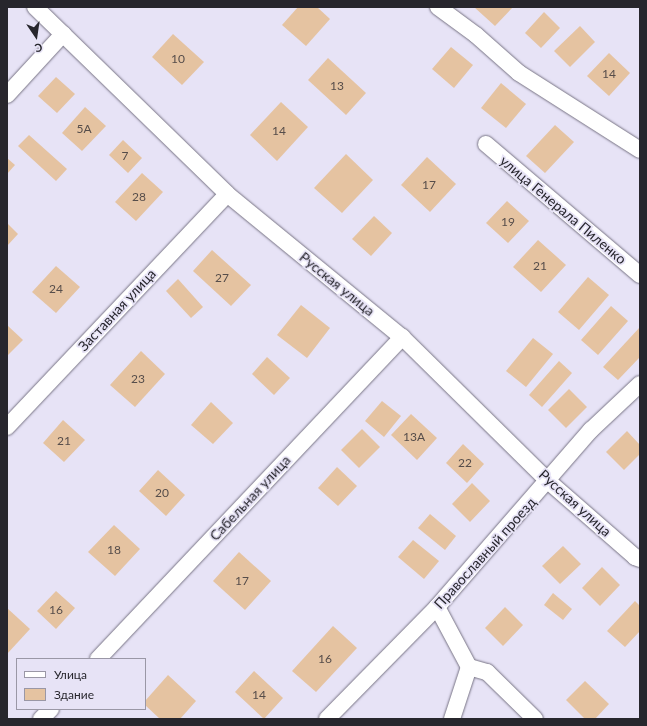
<!DOCTYPE html>
<html>
<head>
<meta charset="utf-8">
<style>
  body { margin:0 }
  #map { position:relative; width:647px; height:726px; overflow:hidden; background:#e7e3f6; font-family:Lato,sans-serif }
  div>[style] { position:absolute }
  .building>* { inset:0; background:#e5c3a1 }
  .roads { filter:drop-shadow(0 0 1px #787485) drop-shadow(0 0 1px #787485) }
  .minor>* { height:16px; margin:-8px; padding:0 8px; transform-origin:8px; border-radius:8px; background:#fff }
  span { translate:-50% -50%; white-space:nowrap; text-align:center; line-height:1.15; -webkit-text-stroke:3.5px #e7e3f6; paint-order:stroke }
  .number-label { font-size:12px; color:#564d4a }
  .number-label span { -webkit-text-stroke-width:0 }
  .street-label { font-size:14px; color:#27262d }
  .frame { position:absolute; inset:0; border:8px solid #27262d; pointer-events:none }
  .legend { position:absolute; left:16px; top:658px; width:130px; height:52px; box-sizing:border-box; background:#e7e3f6; border:1px solid #9a97a6; margin:0; padding:5px 7px; list-style:none; font-size:12px; color:#27262d }
  .legend li { display:flex; align-items:center; gap:8px; height:20px }
  .legend b { width:20px; border:1px solid #9a97a6 }
  .north { position:absolute; left:16px; top:16px; width:40px; height:40px; -webkit-text-stroke:3px #e7e3f6; paint-order:stroke; rotate:167deg; font-size:11px; font-weight:700; line-height:16px; text-align:center; color:#27262d }
  .north::after { content:''; display:block; margin:auto; width:14px; height:18px; background:#27262d; clip-path:polygon(50% 0,100% 100%,50% 72%,0 100%) }
</style>
</head>
<body>
<div id="map">
  <div class="building">
    <div style="clip-path:polygon(298px 7px,317px 7px,330px 19px,306px 46px,282px 25px)"></div>
    <div style="clip-path:polygon(474px 7px,513px 7px,495px 26px)"></div>
    <div style="clip-path:polygon(544px 12px,560px 28px,541px 48px,525px 33px)"></div>
    <div style="clip-path:polygon(580px 26px,595px 42px,570px 67px,554px 51px)"></div>
    <div style="clip-path:polygon(173px 34px,204px 62px,182px 85px,152px 57px)"></div>
    <div style="clip-path:polygon(451px 47px,473px 65px,454px 88px,432px 69px)"></div>
    <div style="clip-path:polygon(609px 53px,630px 73px,609px 96px,587px 76px)"></div>
    <div style="clip-path:polygon(328px 58px,366px 93px,346px 115px,308px 80px)"></div>
    <div style="clip-path:polygon(56px 77px,75px 94px,57px 113px,38px 96px)"></div>
    <div style="clip-path:polygon(501px 83px,526px 104px,506px 128px,481px 108px)"></div>
    <div style="clip-path:polygon(281px 102px,308px 127px,277px 161px,250px 135px)"></div>
    <div style="clip-path:polygon(85px 107px,106px 126px,82px 151px,62px 133px)"></div>
    <div style="clip-path:polygon(555px 125px,574px 142px,545px 173px,526px 156px)"></div>
    <div style="clip-path:polygon(29px 135px,67px 169px,56px 181px,18px 146px)"></div>
    <div style="clip-path:polygon(123px 140px,142px 158px,128px 173px,109px 155px)"></div>
    <div style="clip-path:polygon(346px 154px,373px 180px,342px 213px,314px 188px)"></div>
    <div style="clip-path:polygon(427px 157px,456px 184px,430px 212px,401px 185px)"></div>
    <div style="clip-path:polygon(7px 158px,15px 165px,7px 174px)"></div>
    <div style="clip-path:polygon(142px 173px,163px 192px,136px 221px,115px 202px)"></div>
    <div style="clip-path:polygon(507px 201px,529px 221px,508px 243px,486px 223px)"></div>
    <div style="clip-path:polygon(374px 216px,392px 233px,371px 256px,352px 239px)"></div>
    <div style="clip-path:polygon(7px 223px,18px 234px,7px 246px)"></div>
    <div style="clip-path:polygon(538px 240px,566px 265px,541px 292px,513px 267px)"></div>
    <div style="clip-path:polygon(212px 250px,251px 285px,231px 306px,193px 271px)"></div>
    <div style="clip-path:polygon(56px 266px,80px 287px,56px 313px,32px 292px)"></div>
    <div style="clip-path:polygon(588px 277px,609px 295px,579px 330px,558px 312px)"></div>
    <div style="clip-path:polygon(178px 279px,203px 307px,191px 318px,166px 291px)"></div>
    <div style="clip-path:polygon(301px 305px,330px 328px,307px 358px,277px 335px)"></div>
    <div style="clip-path:polygon(611px 306px,628px 321px,598px 355px,581px 340px)"></div>
    <div style="clip-path:polygon(7px 325px,23px 340px,7px 356px)"></div>
    <div style="clip-path:polygon(640px 327px,640px 357px,618px 380px,603px 367px)"></div>
    <div style="clip-path:polygon(533px 338px,553px 354px,526px 387px,506px 371px)"></div>
    <div style="clip-path:polygon(141px 351px,165px 374px,135px 407px,110px 385px)"></div>
    <div style="clip-path:polygon(267px 357px,290px 378px,274px 395px,252px 374px)"></div>
    <div style="clip-path:polygon(559px 361px,572px 373px,542px 407px,529px 395px)"></div>
    <div style="clip-path:polygon(569px 389px,587px 407px,566px 428px,548px 410px)"></div>
    <div style="clip-path:polygon(382px 401px,401px 416px,384px 437px,365px 421px)"></div>
    <div style="clip-path:polygon(211px 402px,233px 423px,213px 444px,191px 425px)"></div>
    <div style="clip-path:polygon(411px 414px,437px 438px,417px 460px,391px 435px)"></div>
    <div style="clip-path:polygon(63px 420px,85px 440px,64px 462px,43px 443px)"></div>
    <div style="clip-path:polygon(362px 429px,380px 447px,359px 468px,341px 450px)"></div>
    <div style="clip-path:polygon(627px 431px,640px 445px,640px 454px,624px 470px,606px 452px)"></div>
    <div style="clip-path:polygon(463px 444px,484px 464px,467px 483px,446px 463px)"></div>
    <div style="clip-path:polygon(337px 467px,357px 486px,338px 506px,318px 488px)"></div>
    <div style="clip-path:polygon(158px 470px,185px 495px,166px 516px,139px 491px)"></div>
    <div style="clip-path:polygon(472px 483px,490px 501px,470px 522px,452px 504px)"></div>
    <div style="clip-path:polygon(430px 514px,456px 536px,445px 550px,418px 528px)"></div>
    <div style="clip-path:polygon(114px 525px,140px 549px,115px 576px,88px 552px)"></div>
    <div style="clip-path:polygon(413px 540px,439px 561px,424px 579px,398px 557px)"></div>
    <div style="clip-path:polygon(563px 546px,581px 564px,560px 584px,542px 566px)"></div>
    <div style="clip-path:polygon(239px 552px,271px 581px,245px 610px,213px 581px)"></div>
    <div style="clip-path:polygon(602px 567px,620px 585px,600px 606px,582px 588px)"></div>
    <div style="clip-path:polygon(56px 591px,75px 608px,56px 629px,37px 611px)"></div>
    <div style="clip-path:polygon(553px 593px,572px 609px,563px 620px,544px 605px)"></div>
    <div style="clip-path:polygon(635px 601px,640px 606px,640px 631px,625px 647px,607px 631px)"></div>
    <div style="clip-path:polygon(505px 607px,523px 625px,503px 646px,485px 628px)"></div>
    <div style="clip-path:polygon(7px 608px,30px 629px,7px 654px)"></div>
    <div style="clip-path:polygon(333px 626px,357px 648px,316px 692px,292px 671px)"></div>
    <div style="clip-path:polygon(254px 671px,283px 698px,264px 719px,235px 692px)"></div>
    <div style="clip-path:polygon(168px 675px,196px 701px,180px 719px,160px 719px,145px 705px,145px 701px)"></div>
    <div style="clip-path:polygon(585px 681px,609px 704px,595px 719px,585px 719px,566px 700px)"></div>
  </div>
  <div class="roads">
    <div class="minor">
      <div style="left:35px;top:7px;width:268px;rotate:44.2deg"></div>
      <div style="left:227px;top:194px;width:226px;rotate:39.3deg"></div>
      <div style="left:402px;top:337px;width:205px;rotate:44.6deg"></div>
      <div style="left:548px;top:481px;width:116px;rotate:41.1deg"></div>
      <div style="left:635px;top:557px;width:5px;rotate:22deg"></div>
      <div style="left:438px;top:7px;width:47px;rotate:36.4deg"></div>
      <div style="left:476px;top:35px;width:57px;rotate:41.5deg"></div>
      <div style="left:519px;top:73px;width:143px;rotate:32.5deg"></div>
      <div style="left:7px;top:95px;width:83px;rotate:-47.4deg"></div>
      <div style="left:486px;top:144px;width:202px;rotate:40.4deg"></div>
      <div style="left:7px;top:427px;width:320px;rotate:-46.6deg"></div>
      <div style="left:437px;top:607px;width:68px;rotate:61.9deg"></div>
      <div style="left:469px;top:667px;width:55px;rotate:108.1deg"></div>
      <div style="left:98px;top:659px;width:443px;rotate:-46.6deg"></div>
      <div style="left:469px;top:667px;width:19px;rotate:16deg"></div>
      <div style="left:487px;top:672px;width:67px;rotate:44.4deg"></div>
      <div style="left:41px;top:719px;width:14px;rotate:-45deg"></div>
      <div style="left:327px;top:719px;width:157px;rotate:-45.5deg"></div>
      <div style="left:437px;top:607px;width:235px;rotate:-49deg"></div>
      <div style="left:591px;top:430px;width:67px;rotate:-43.2deg"></div>
    </div>
  </div>
  <div class="number-label">
    <span style="left:178px;top:59px">10</span>
    <span style="left:609px;top:74px">14</span>
    <span style="left:337px;top:86px">13</span>
    <span style="left:84px;top:129px">5А</span>
    <span style="left:279px;top:131px">14</span>
    <span style="left:125px;top:156px">7</span>
    <span style="left:429px;top:185px">17</span>
    <span style="left:139px;top:197px">28</span>
    <span style="left:508px;top:222px">19</span>
    <span style="left:540px;top:266px">21</span>
    <span style="left:222px;top:278px">27</span>
    <span style="left:56px;top:289px">24</span>
    <span style="left:138px;top:379px">23</span>
    <span style="left:414px;top:437px">13А</span>
    <span style="left:64px;top:441px">21</span>
    <span style="left:465px;top:463px">22</span>
    <span style="left:162px;top:493px">20</span>
    <span style="left:114px;top:550px">18</span>
    <span style="left:242px;top:581px">17</span>
    <span style="left:56px;top:610px">16</span>
    <span style="left:325px;top:659px">16</span>
    <span style="left:259px;top:695px">14</span>
  </div>
  <div class="street-label">
    <span style="left:563px;top:210px;rotate:40deg">улица Генерала Пиленко</span>
    <span style="left:337px;top:284px;rotate:39deg">Русская улица</span>
    <span style="left:117px;top:310px;rotate:-47deg">Заставная улица</span>
    <span style="left:250px;top:498px;rotate:-47deg">Сабельная улица</span>
    <span style="left:575px;top:503px;rotate:42deg">Русская улица</span>
    <span style="left:485px;top:553px;rotate:-48deg">Православный проезд</span>
  </div>
  <div class="frame"></div>
  <ul class="legend">
  <li><b style="height:5px;background:#fff"></b>Улица</li>
  <li><b style="height:11px;background:#e5c3a1"></b>Здание</li>
  </ul>
  <div class="north">С</div>
</div>
</body>
</html>
